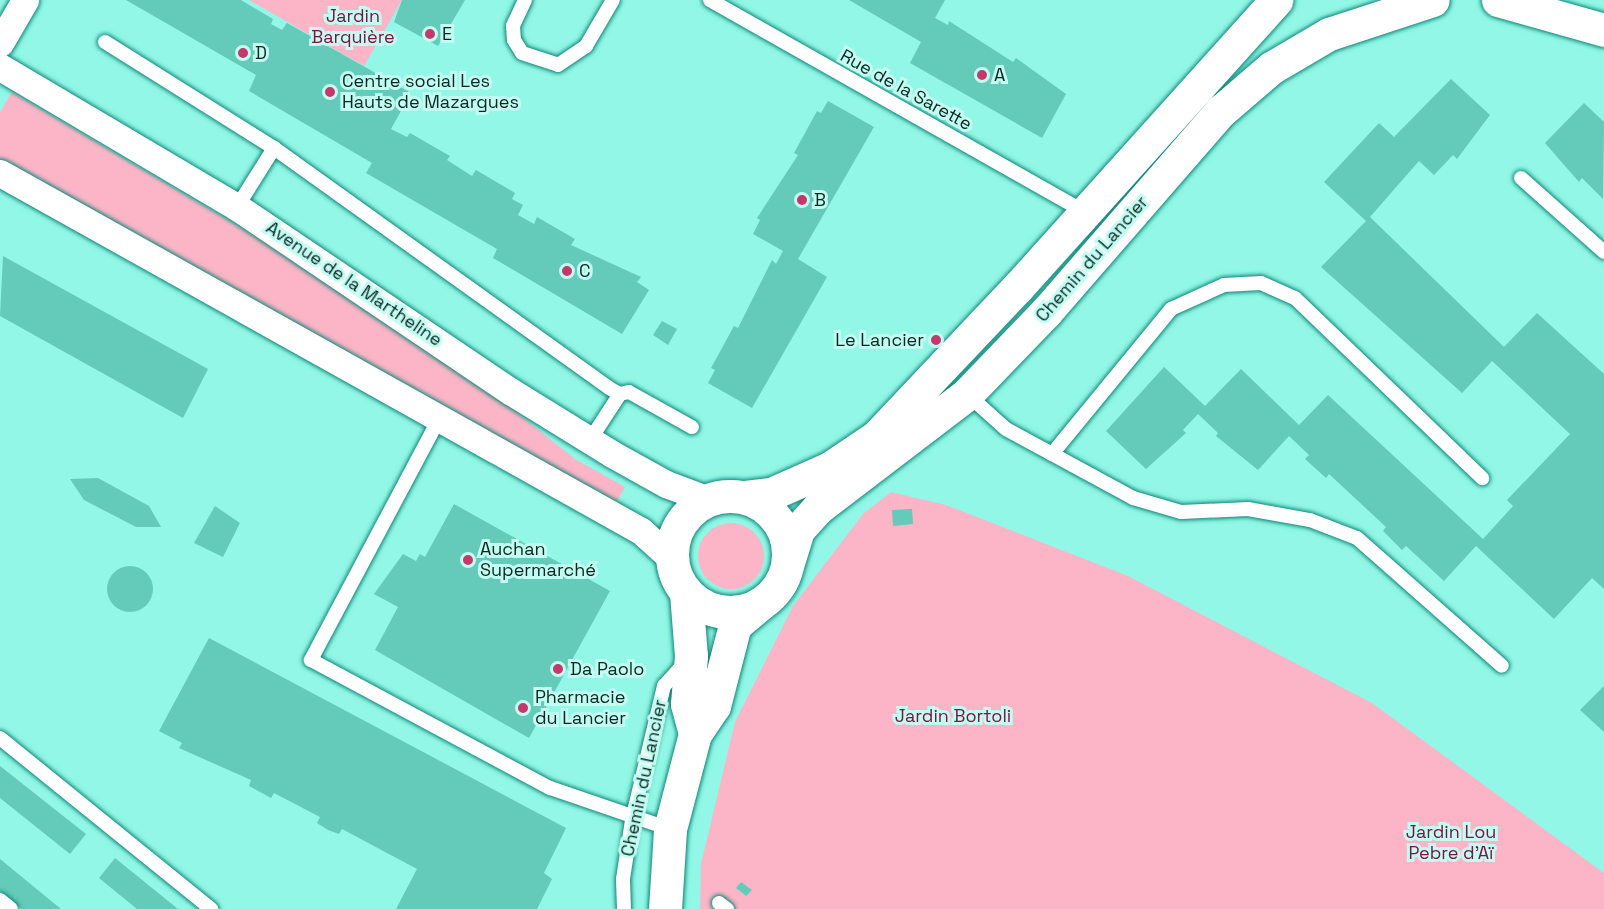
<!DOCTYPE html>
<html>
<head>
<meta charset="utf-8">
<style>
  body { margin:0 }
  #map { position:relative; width:1604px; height:909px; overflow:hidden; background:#92f7e6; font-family:"Space Grotesk",sans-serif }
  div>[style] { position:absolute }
  .green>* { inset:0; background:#fbb5c7 }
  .round { border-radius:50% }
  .building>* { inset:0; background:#64caba }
  .roads { filter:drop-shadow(0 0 2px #0c8779) drop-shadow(0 0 2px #0c8779) }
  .lane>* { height:14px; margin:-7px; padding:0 7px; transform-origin:7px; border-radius:7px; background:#fff }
  .street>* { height:27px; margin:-13.5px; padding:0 13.5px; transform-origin:13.5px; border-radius:13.5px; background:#fff }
  .secondary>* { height:33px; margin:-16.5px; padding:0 16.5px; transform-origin:16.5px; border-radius:16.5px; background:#fff }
  .secondary>.ring { margin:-16.5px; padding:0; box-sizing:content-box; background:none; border:33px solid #fff; border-radius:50% }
  .dots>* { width:16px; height:16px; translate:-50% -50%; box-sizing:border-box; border:3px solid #c3fcf1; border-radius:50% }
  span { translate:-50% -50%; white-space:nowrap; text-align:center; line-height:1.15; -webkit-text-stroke:6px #c3fcf1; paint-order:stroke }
  .park-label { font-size:18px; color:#811241 }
  .poi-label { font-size:18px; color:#072824 }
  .left { translate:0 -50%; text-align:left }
  .right { translate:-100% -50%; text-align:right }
  .street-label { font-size:18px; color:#072824 }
</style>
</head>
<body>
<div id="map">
  <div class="green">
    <div style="clip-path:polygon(249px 0,402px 0,364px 66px)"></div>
    <div style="clip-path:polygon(12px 92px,277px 249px,460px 367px,575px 459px,625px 487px,615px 505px,0 160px,0 112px)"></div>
    <div style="clip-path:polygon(891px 492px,946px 505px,1128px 576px,1372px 703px,1604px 873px,1604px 909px,700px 909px,701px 864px,735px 722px,793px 606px,863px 514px)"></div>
    <div class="round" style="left:698px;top:523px;width:66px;height:66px"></div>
  </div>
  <div class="building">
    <div style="clip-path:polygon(126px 0,241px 0,273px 19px,271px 24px,282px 30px,287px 23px,411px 93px,391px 129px,407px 137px,410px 133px,450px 156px,447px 160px,472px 176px,476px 170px,515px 193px,512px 199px,523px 205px,518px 215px,534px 224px,537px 217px,575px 239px,571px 245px,641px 277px,637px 282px,649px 290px,622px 334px,493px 258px,497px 249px,366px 173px,372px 163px,249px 91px,256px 75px)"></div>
    <div style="clip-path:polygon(402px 0,465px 0,438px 46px,394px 22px)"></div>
    <div style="clip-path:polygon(849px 0,945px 0,935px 18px,948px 25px,949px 21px,1013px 62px,1016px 58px,1066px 94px,1042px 138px,910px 63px,921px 42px)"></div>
    <div style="clip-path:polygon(1451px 79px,1490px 115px,1457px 159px,1453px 155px,1434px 175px,1419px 161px,1370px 217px,1504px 347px,1537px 313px,1604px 374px,1604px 589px,1592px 578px,1554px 619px,1476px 546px,1444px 581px,1406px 546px,1402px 550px,1383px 531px,1386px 527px,1329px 474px,1326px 478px,1305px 459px,1309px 455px,1289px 436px,1258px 470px,1216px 436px,1218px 433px,1198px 414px,1183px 430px,1186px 433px,1146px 469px,1106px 431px,1164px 367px,1205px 406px,1241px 369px,1299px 425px,1328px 395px,1483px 539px,1513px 506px,1507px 500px,1570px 434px,1492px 361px,1462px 393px,1321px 267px,1366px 221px,1324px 182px,1379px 123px,1394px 137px)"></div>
    <div style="clip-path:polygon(828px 101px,874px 127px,798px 259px,827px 277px,752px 408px,708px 383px,715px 370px,711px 368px,734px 326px,738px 328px,772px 260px,776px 264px,783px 251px,753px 234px,760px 220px,757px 218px,798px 155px,794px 153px,817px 111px,821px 113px)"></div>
    <div style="clip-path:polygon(1584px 103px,1604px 122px,1603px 199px,1582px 178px,1579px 182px,1545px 143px)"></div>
    <div style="clip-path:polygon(3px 256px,208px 369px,183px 418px,0 316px)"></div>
    <div style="clip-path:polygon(662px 321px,677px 329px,668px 345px,653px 335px)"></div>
    <div style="clip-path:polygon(98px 478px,149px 506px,161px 527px,136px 527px,84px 500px,70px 479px)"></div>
    <div style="clip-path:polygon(454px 504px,610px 591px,529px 738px,375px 650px,398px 607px,374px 594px,403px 554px,416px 561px,420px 554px,425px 557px)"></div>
    <div style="clip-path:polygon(215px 506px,240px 523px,223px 557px,194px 543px)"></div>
    <div style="clip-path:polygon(912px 509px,913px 524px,893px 526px,892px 510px)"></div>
    <div class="round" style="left:107px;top:566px;width:46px;height:46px"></div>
    <div style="clip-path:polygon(209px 638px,566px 828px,544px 873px,552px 879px,537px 909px,396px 909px,417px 869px,342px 829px,339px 834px,328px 830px,317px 823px,320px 817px,274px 793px,271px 798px,249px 786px,251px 780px,179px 748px,182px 743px,159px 731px)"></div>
    <div style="clip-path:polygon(1604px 686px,1604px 732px,1580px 710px)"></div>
    <div style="clip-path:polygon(0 766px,86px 834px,70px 854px,0 798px)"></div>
    <div style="clip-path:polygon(115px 858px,178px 909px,137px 909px,99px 878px)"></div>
    <div style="clip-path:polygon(0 859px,61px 909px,22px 909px,0 891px)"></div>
    <div style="clip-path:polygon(741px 882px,752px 890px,746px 896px,736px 888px)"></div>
  </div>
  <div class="roads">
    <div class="lane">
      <div style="left:525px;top:0;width:29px;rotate:115deg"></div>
      <div style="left:513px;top:26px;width:14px;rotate:86deg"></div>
      <div style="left:514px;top:40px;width:15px;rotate:58deg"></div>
      <div style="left:522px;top:53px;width:38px;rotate:18deg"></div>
      <div style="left:558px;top:65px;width:34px;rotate:-34deg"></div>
      <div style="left:586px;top:46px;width:53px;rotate:-59.6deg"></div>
      <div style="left:710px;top:0;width:431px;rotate:29.5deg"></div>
      <div style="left:105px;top:42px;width:199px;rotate:32.1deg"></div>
      <div style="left:274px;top:148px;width:412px;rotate:35.6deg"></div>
      <div style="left:609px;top:388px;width:13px;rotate:29deg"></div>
      <div style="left:620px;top:394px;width:9px;rotate:-13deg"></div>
      <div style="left:629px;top:392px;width:72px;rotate:29.1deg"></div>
      <div style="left:1521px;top:178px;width:111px;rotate:41.7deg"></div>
      <div style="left:237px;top:207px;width:70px;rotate:-57.9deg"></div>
      <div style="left:967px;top:394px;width:52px;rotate:41.9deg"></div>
      <div style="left:1006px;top:429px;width:145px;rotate:28.5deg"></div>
      <div style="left:1133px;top:498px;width:50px;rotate:16.3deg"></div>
      <div style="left:1181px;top:512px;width:67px;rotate:-2.6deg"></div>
      <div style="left:1248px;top:509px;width:63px;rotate:10.1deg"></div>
      <div style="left:1310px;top:520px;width:50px;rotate:21deg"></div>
      <div style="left:1357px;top:538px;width:193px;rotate:41.4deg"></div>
      <div style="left:439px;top:419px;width:273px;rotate:118deg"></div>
      <div style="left:311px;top:660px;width:271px;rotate:28.2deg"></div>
      <div style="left:550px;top:788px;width:127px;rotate:18.9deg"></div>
      <div style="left:590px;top:440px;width:55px;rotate:-56.9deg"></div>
      <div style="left:1052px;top:454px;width:188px;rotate:-50.6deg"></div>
      <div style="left:1171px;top:309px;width:58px;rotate:-24.4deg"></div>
      <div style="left:1224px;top:285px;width:37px;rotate:-3deg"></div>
      <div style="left:1261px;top:283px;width:37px;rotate:24deg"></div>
      <div style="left:1295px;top:298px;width:260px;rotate:43.9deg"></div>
      <div style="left:0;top:738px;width:272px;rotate:39deg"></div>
      <div style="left:0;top:900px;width:14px;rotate:39deg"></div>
      <div style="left:719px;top:903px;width:10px;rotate:37deg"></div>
      <div style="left:624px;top:909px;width:30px;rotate:-92deg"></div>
      <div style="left:623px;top:879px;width:60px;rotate:-81.3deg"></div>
      <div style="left:632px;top:820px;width:138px;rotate:-76.6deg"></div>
      <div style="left:664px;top:686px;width:31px;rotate:-48deg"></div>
    </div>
    <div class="street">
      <div style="left:0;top:43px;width:50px;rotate:-59.8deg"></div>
      <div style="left:0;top:67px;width:275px;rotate:30.6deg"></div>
      <div style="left:237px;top:207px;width:329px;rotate:34deg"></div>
      <div style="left:510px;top:391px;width:120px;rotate:31.7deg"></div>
      <div style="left:612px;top:454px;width:62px;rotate:29.1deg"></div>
      <div style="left:666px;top:484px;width:46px;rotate:20.4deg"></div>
      <div style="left:0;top:173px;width:734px;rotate:29.18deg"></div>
      <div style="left:641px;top:531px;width:40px;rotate:42deg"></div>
    </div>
    <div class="secondary">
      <div style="left:1498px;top:0;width:110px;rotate:15.8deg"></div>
      <div class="ring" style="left:672px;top:496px;width:83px;height:83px"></div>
      <div style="left:745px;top:497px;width:26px;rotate:-7deg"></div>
      <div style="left:771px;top:494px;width:64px;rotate:-23.8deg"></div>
      <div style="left:830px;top:468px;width:55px;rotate:-34deg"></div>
      <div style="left:876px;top:437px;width:207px;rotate:-46.6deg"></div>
      <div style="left:1018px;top:287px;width:386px;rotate:-48deg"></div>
      <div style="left:787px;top:566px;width:38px;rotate:-73deg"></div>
      <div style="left:798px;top:530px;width:30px;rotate:-48deg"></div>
      <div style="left:818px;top:508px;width:188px;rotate:-37.4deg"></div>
      <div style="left:967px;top:394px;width:114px;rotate:-46.1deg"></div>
      <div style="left:1046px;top:312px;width:267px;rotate:-49deg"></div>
      <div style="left:1221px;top:111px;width:66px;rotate:-40.7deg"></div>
      <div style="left:1271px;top:68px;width:67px;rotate:-30.4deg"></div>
      <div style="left:1329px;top:34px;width:109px;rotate:-18.1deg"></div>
      <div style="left:686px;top:593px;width:63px;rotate:85.5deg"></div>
      <div style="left:691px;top:656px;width:48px;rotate:94.8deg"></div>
      <div style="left:687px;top:704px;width:31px;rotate:75deg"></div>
      <div style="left:665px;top:909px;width:80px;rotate:-86.4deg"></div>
      <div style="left:670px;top:829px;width:98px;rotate:-75.3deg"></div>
      <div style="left:695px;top:734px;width:34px;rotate:-56deg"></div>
      <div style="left:714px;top:706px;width:84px;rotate:-75.5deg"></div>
      <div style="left:735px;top:625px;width:35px;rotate:-40deg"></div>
    </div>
  </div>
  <div class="dots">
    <div style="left:430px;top:34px;background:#c4386c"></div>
    <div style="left:243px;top:53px;background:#c4386c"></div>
    <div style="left:982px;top:75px;background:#c4386c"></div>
    <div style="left:330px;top:92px;background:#c4386c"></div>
    <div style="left:802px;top:200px;background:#c4386c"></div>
    <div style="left:567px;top:271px;background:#c4386c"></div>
    <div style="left:936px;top:340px;background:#c4386c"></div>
    <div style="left:468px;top:560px;background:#c4386c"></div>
    <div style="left:558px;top:669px;background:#c4386c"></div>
    <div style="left:523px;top:708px;background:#c4386c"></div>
  </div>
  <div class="park-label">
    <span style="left:353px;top:27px">Jardin<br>Barquière</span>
    <span style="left:953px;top:716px">Jardin Bortoli</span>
    <span style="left:1451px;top:843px">Jardin Lou<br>Pebre d'Aï</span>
  </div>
  <div class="poi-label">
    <span class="left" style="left:442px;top:34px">E</span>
    <span class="left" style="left:255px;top:53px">D</span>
    <span class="left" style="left:994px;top:75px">A</span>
    <span class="left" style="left:342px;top:92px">Centre social Les<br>Hauts de Mazargues</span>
    <span class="left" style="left:814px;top:200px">B</span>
    <span class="left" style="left:579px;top:271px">C</span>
    <span class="right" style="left:924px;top:340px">Le Lancier</span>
    <span class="left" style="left:480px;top:560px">Auchan<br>Supermarché</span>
    <span class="left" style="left:570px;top:669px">Da Paolo</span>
    <span class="left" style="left:535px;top:708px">Pharmacie<br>du Lancier</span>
  </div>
  <div class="street-label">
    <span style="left:906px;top:90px;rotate:29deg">Rue de la Sarette</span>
    <span style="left:1092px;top:259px;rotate:-49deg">Chemin du Lancier</span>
    <span style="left:354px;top:284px;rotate:34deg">Avenue de la Martheline</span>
    <span style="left:644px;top:778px;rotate:-78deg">Chemin du Lancier</span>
  </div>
</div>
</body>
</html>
